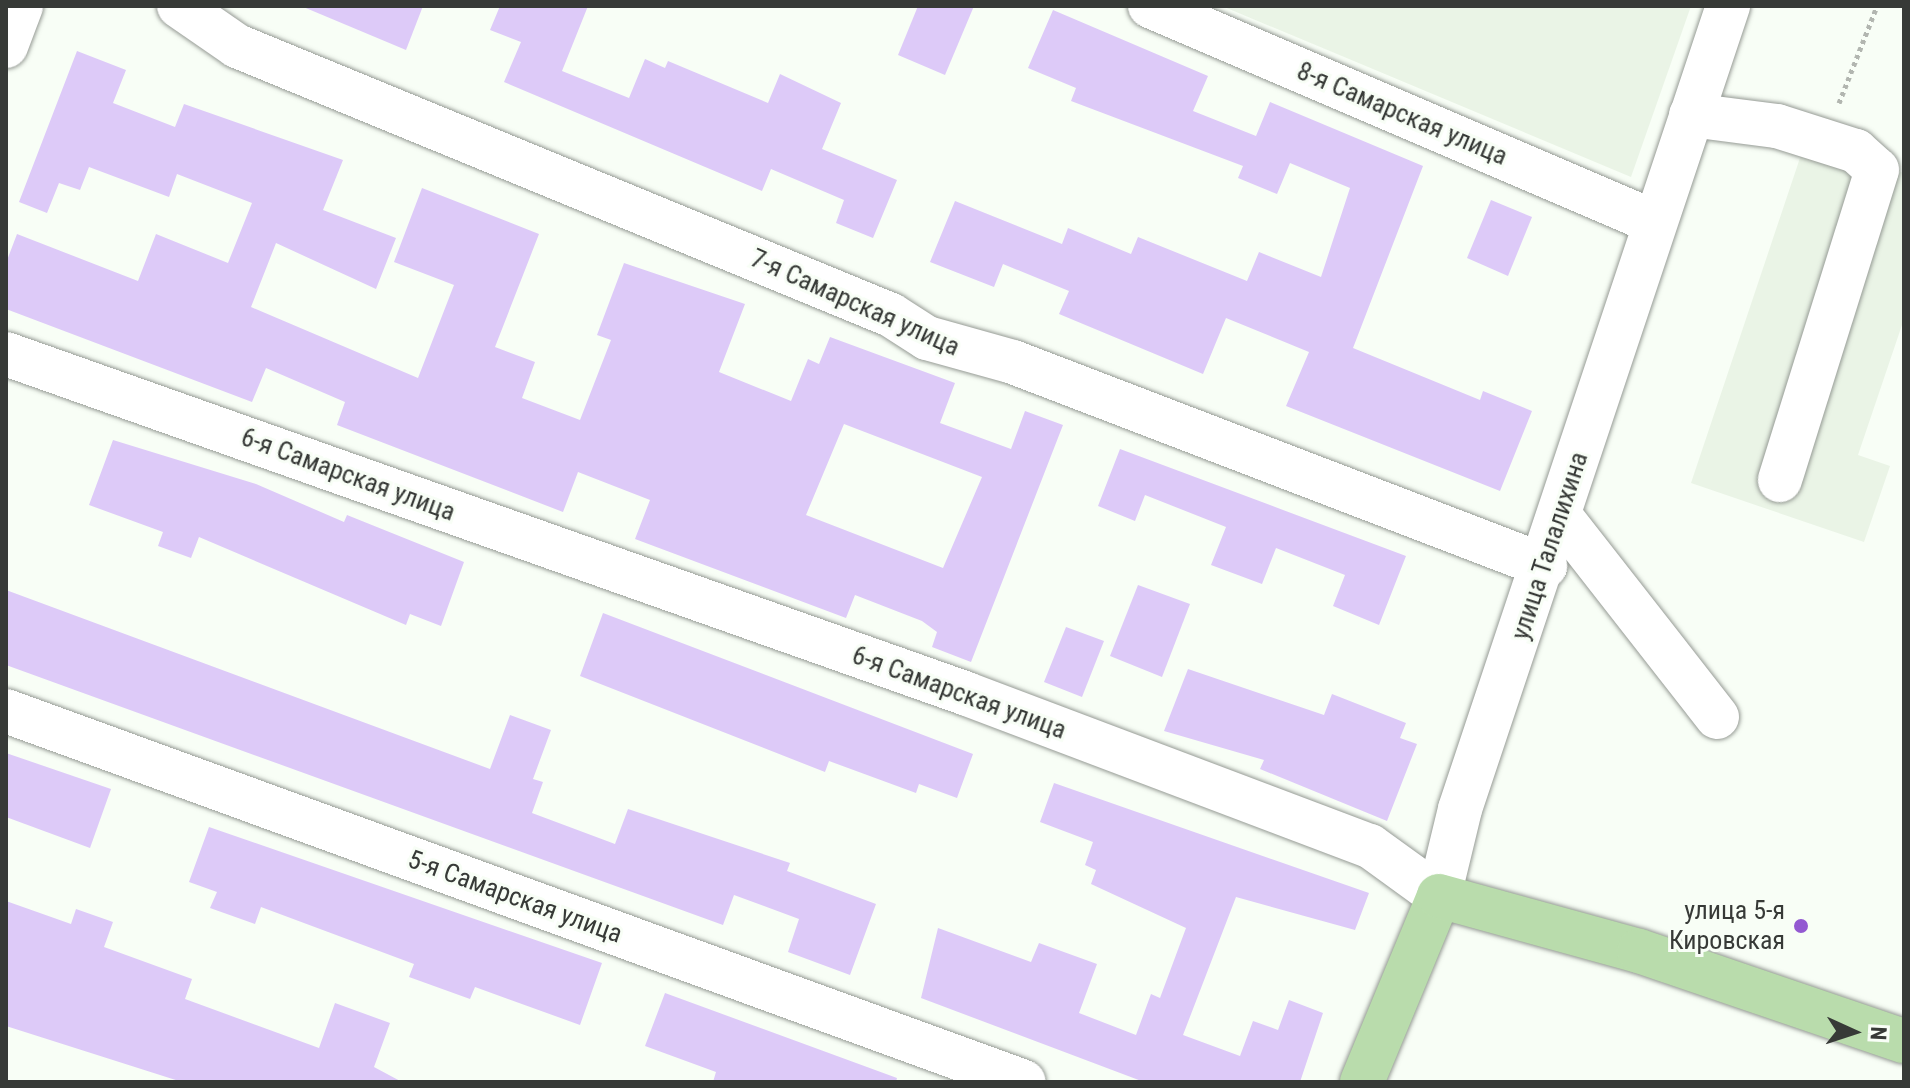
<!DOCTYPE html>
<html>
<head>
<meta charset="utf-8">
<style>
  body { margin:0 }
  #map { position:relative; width:1910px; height:1088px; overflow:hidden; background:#f8fef6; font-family:"Roboto Condensed",sans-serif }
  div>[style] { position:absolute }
  .built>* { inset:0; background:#eaf4e6 }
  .building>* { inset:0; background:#ddcaf8 }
  .path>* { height:5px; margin-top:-2.5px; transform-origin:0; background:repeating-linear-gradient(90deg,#b2b6b0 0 4px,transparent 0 8px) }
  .roads { filter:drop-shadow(0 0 2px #969b95) drop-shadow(0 0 2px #969b95) }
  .minor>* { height:44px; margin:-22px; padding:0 22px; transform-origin:22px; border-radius:22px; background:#fff }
  .major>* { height:44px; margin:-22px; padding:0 22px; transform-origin:22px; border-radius:22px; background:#b9dcac }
  .dots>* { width:22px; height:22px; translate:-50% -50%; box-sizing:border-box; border:4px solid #f8fef6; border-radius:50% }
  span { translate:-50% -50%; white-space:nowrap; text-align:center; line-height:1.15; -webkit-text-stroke:6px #f8fef6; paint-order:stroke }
  .street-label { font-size:26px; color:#373a37 }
  .poi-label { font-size:26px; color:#373a37 }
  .right { translate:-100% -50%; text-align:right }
  .frame { position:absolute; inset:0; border:8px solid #373a37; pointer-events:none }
  .north { position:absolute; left:1814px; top:992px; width:80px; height:80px; -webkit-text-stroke:6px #f8fef6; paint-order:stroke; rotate:93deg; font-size:22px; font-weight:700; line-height:32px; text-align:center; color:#373a37 }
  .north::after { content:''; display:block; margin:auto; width:28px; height:36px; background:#373a37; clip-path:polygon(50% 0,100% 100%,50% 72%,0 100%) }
</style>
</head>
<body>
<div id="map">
  <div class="built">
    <div style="clip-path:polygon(1222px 6px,1691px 6px,1631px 177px)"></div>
    <div style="clip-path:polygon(1806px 140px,1904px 173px,1904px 319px,1858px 455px,1890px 466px,1864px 542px,1691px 483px)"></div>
  </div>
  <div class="building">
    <div style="clip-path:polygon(301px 6px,423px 6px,406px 50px)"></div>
    <div style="clip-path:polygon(500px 6px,588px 6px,562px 71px,629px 98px,645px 59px,665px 68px,668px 61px,768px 103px,780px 74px,841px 103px,822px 149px,897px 180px,873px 238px,836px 223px,844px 200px,771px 169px,762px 191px,504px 82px,521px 42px,490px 30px)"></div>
    <div style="clip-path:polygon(918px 6px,974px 6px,945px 75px,898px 55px)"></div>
    <div style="clip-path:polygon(1053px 10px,1208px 76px,1193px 111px,1256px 136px,1270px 102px,1423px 166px,1353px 348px,1480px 400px,1483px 391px,1532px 411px,1500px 491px,1286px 406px,1309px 352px,1226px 318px,1203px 374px,1059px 314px,1069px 291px,1003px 264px,994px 287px,930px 262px,955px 201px,1062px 244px,1068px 228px,1131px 254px,1138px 237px,1247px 281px,1259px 252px,1321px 277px,1350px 188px,1290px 163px,1277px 194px,1238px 178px,1243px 166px,1071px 101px,1076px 88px,1028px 68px)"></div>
    <div style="clip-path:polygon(evenodd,77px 51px,126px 70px,113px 103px,175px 127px,184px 104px,343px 160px,323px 210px,396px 238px,376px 289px,276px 243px,251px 307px,418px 378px,454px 285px,394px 262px,422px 188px,539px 234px,495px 347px,535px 362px,522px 398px,580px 420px,611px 340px,597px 335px,624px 263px,745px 304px,719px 372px,791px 401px,808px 359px,819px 364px,830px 337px,955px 383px,940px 423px,1011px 449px,1025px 411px,1063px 425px,971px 662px,932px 647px,937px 632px,922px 621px,855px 595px,846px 618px,635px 539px,650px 500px,578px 472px,563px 512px,337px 425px,345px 402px,266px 368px,252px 402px,6px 309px,6px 263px,17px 234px,138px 281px,156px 234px,228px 263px,252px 203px,177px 174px,169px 197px,89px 167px,80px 190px,59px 183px,47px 213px,19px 202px,77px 51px,844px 424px,982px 477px,943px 568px,806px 515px,844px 424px)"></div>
    <div style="clip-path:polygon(1491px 200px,1532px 217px,1508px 276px,1467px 258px)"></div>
    <div style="clip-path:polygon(113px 440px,256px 484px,344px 522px,347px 515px,464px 562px,441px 626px,410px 614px,406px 625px,199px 537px,191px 558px,158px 546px,163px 532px,89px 505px)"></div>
    <div style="clip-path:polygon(1120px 449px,1406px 556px,1379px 625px,1333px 606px,1345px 575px,1276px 548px,1262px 584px,1211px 565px,1226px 527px,1145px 495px,1135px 521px,1098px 506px)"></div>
    <div style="clip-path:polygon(1138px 585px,1190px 604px,1162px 677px,1110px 656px)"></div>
    <div style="clip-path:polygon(6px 590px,490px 769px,510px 715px,551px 730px,533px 779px,543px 782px,532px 813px,615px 844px,628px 809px,790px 863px,787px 871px,876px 904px,850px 975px,788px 952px,799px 919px,734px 895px,723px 925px,6px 665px)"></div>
    <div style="clip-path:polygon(603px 613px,973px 754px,957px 798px,919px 784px,916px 793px,829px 761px,825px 772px,580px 676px)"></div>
    <div style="clip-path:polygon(1066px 627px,1104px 641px,1082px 697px,1044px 682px)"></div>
    <div style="clip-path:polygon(1188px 669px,1324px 715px,1332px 694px,1406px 723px,1400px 738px,1417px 744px,1387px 821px,1260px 769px,1264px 760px,1164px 731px)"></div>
    <div style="clip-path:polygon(6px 753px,111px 789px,90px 848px,6px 817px)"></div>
    <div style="clip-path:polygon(1054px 783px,1369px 893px,1355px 930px,1236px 897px,1183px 1035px,1240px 1056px,1253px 1021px,1278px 1030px,1289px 1000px,1323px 1013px,1300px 1082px,1144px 1082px,921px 998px,938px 928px,1031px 962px,1039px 943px,1097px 964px,1079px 1013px,1136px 1035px,1151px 994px,1160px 998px,1186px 928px,1091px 884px,1096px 870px,1085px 865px,1093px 842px,1040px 822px)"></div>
    <div style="clip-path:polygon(209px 827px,602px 963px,580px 1025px,475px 987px,470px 999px,409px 977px,414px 964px,261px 907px,255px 924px,210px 908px,217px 892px,189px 882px)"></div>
    <div style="clip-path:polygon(6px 901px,71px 924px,76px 909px,113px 922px,104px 947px,192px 979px,185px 999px,319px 1048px,335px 1003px,390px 1023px,374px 1067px,402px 1082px,182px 1082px,6px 1026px)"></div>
    <div style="clip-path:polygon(665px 993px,897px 1078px,896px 1082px,713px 1082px,716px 1072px,645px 1046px)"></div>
  </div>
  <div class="path">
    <div style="left:1839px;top:103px;width:104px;rotate:-68.6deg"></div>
  </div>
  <div class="roads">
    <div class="minor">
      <div style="left:179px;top:6px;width:70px;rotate:34.6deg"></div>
      <div style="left:237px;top:46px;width:707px;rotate:22.36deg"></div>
      <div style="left:891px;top:315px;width:43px;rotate:32.6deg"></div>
      <div style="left:927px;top:338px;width:89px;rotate:15.6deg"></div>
      <div style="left:1013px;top:362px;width:570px;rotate:20.98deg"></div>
      <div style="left:1150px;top:6px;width:548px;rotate:23.2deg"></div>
      <div style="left:6px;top:46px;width:43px;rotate:-69.4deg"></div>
      <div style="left:1691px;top:115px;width:87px;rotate:7.3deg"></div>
      <div style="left:1777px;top:126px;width:83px;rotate:17.6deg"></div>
      <div style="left:1856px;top:151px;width:28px;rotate:42deg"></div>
      <div style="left:1877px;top:170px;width:325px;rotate:107.4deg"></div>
      <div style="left:6px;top:354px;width:1019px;rotate:19.48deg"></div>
      <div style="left:967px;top:694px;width:431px;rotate:20.7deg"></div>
      <div style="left:1370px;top:846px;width:85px;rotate:35.9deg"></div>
      <div style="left:1439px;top:896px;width:89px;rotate:-76.4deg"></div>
      <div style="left:1460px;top:809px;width:847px;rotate:-71.54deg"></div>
      <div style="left:1560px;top:516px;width:255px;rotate:52deg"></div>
      <div style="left:6px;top:711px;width:1083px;rotate:20.02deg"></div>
    </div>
    <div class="major">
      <div style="left:1362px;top:1082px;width:201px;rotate:-67.5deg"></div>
      <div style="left:1439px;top:896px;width:207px;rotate:15.4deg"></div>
      <div style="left:1639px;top:951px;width:280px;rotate:18.8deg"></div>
    </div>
  </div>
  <div class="dots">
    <div style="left:1801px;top:926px;background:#9359d1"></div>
  </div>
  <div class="street-label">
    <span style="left:1402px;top:114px;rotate:23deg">8-я Самарская улица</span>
    <span style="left:855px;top:303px;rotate:24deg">7-я Самарская улица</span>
    <span style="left:348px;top:475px;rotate:20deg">6-я Самарская улица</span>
    <span style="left:1550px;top:546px;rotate:-72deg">улица Талалихина</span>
    <span style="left:959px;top:693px;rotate:20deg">6-я Самарская улица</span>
    <span style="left:515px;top:897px;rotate:20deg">5-я Самарская улица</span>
  </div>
  <div class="poi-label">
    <span class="right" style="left:1785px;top:926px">улица 5-я<br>Кировская</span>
  </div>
  <div class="frame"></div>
  <div class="north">N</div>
</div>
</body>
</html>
